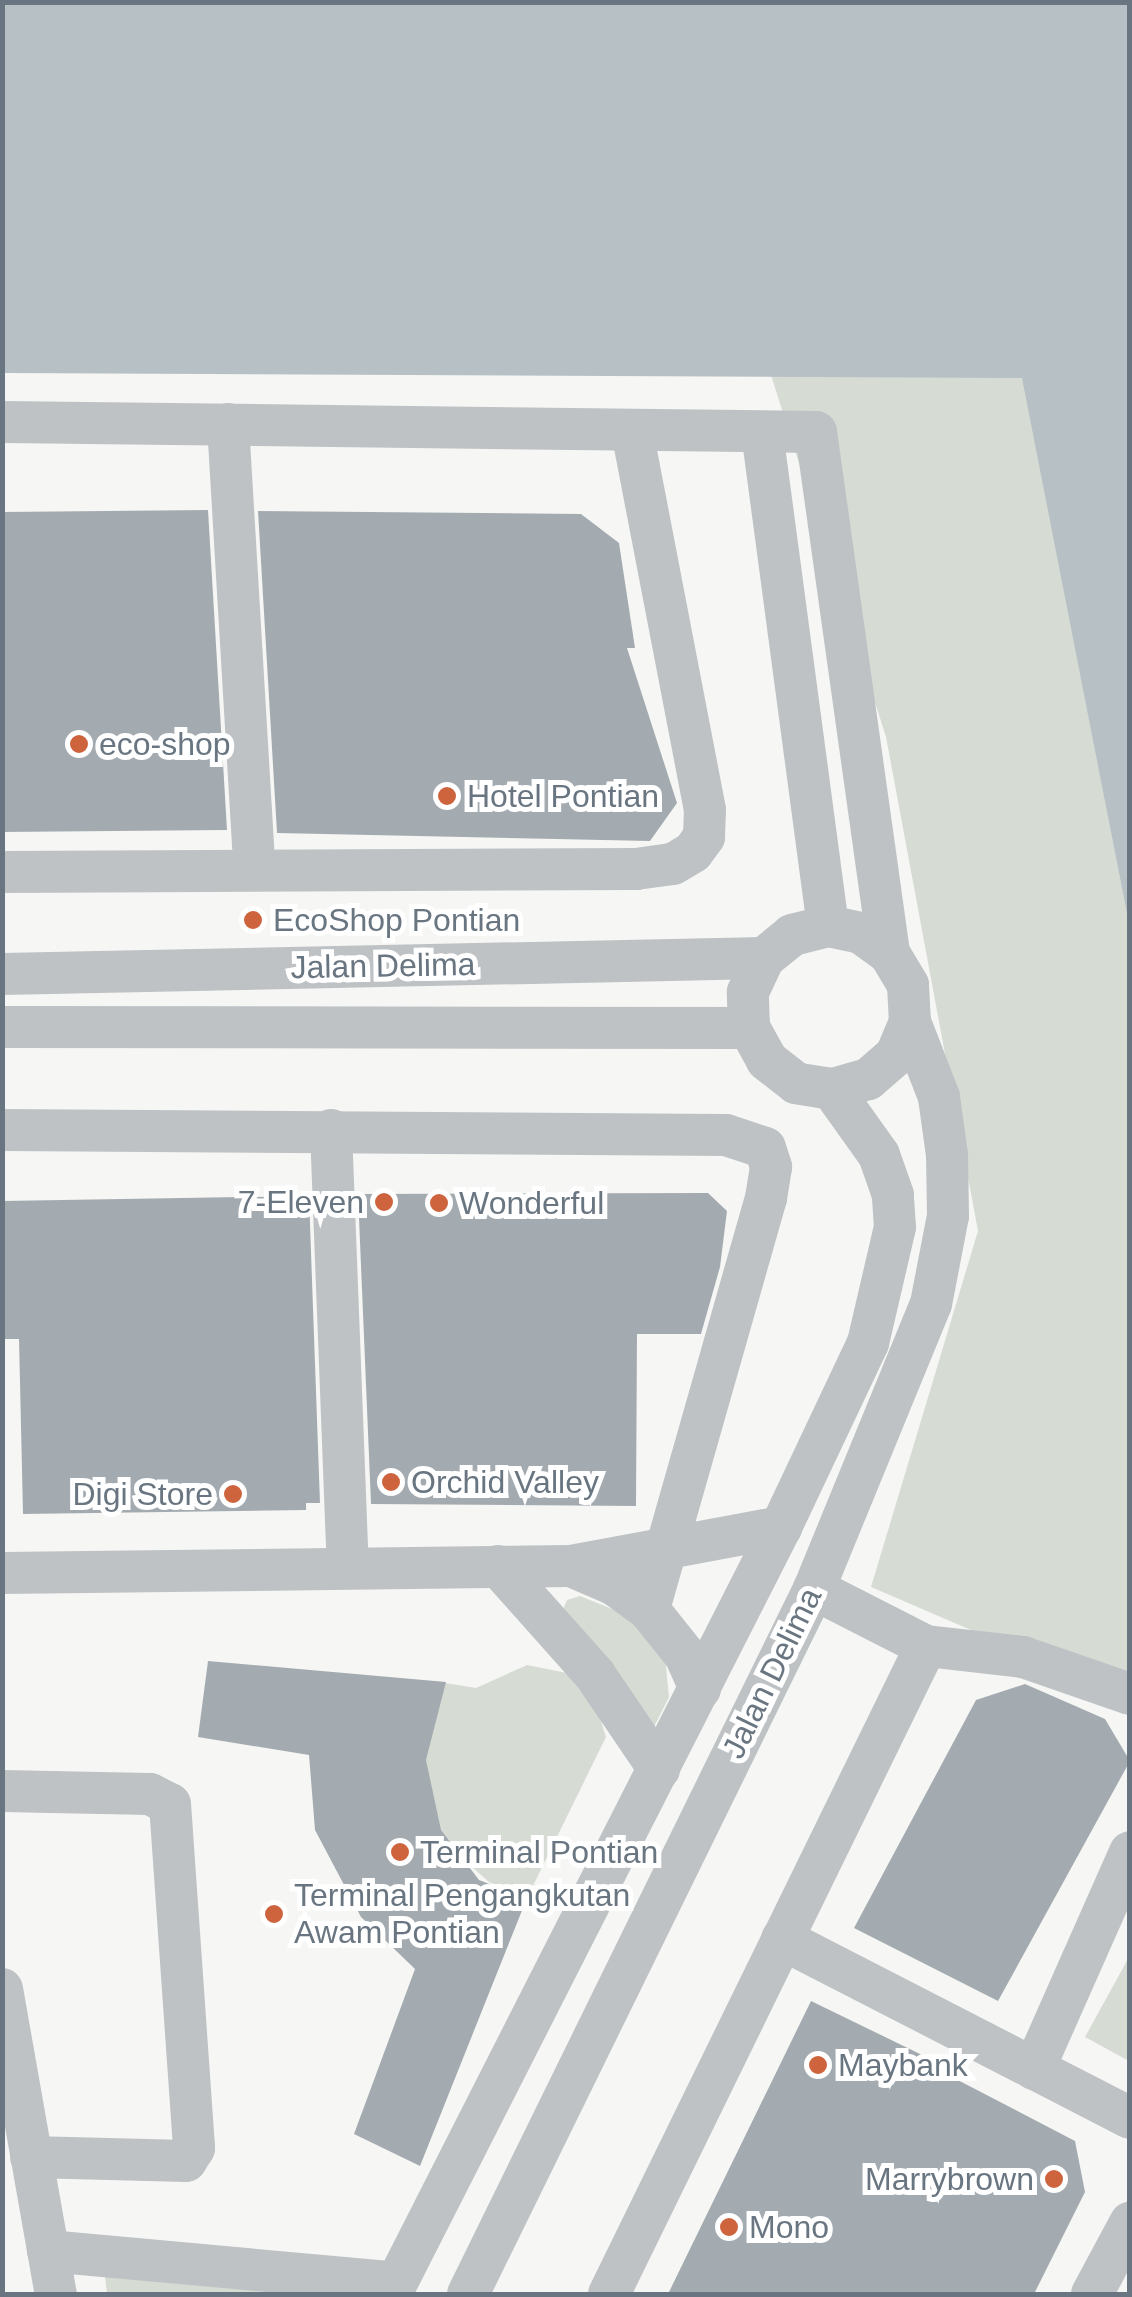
<!DOCTYPE html>
<html>
<head>
<meta charset="utf-8">
<style>
  body { margin:0 }
  #map { position:relative; width:1132px; height:2297px; overflow:hidden; background:#f6f7f4; font-family:Arial,sans-serif }
  div>[style] { position:absolute }
  .green>* { inset:0; background:#d6dbd4 }
  .water>* { inset:0; background:#b7c0c5 }
  .building>* { inset:0; background:#a4abb0 }
  .minor>* { height:42px; margin:-21px; padding:0 21px; transform-origin:21px; border-radius:21px; background:#bec2c5 }
  .dots>* { width:28px; height:28px; translate:-50% -50%; box-sizing:border-box; border:5px solid #fff; border-radius:50% }
  span { translate:-50% -50%; white-space:nowrap; text-align:center; line-height:1.15; -webkit-text-stroke:10px #fff; paint-order:stroke }
  .poi-label { font-size:32px; color:#697681 }
  .left { translate:0 -50%; text-align:left }
  .right { translate:-100% -50%; text-align:right }
  .street-label { font-size:32px; color:#697681 }
  .frame { position:absolute; inset:0; border:5px solid #697681; pointer-events:none }
</style>
</head>
<body>
<div id="map">
  <div class="green">
    <div style="clip-path:polygon(1004px 374px,1022px 378px,1025px 386px,1129px 924px,1129px 1698px,871px 1587px,978px 1231px,886px 737px,771px 375px)"></div>
    <div style="clip-path:polygon(580px 1596px,627px 1615px,665px 1657px,669px 1697px,647px 1741px,561px 1614px,567px 1600px)"></div>
    <div style="clip-path:polygon(527px 1665px,567px 1673px,599px 1715px,606px 1737px,527px 1898px,489px 1882px,462px 1858px,435px 1823px,421px 1768px,433px 1681px,476px 1688px)"></div>
    <div style="clip-path:polygon(1129px 1957px,1129px 2061px,1085px 2037px)"></div>
    <div style="clip-path:polygon(104px 2268px,352px 2294px,107px 2294px)"></div>
  </div>
  <div class="water">
    <div style="clip-path:polygon(3px 2px,1129px 3px,1129px 924px,1022px 378px,3px 373px)"></div>
  </div>
  <div class="building">
    <div style="clip-path:polygon(208px 510px,227px 830px,2px 832px,2px 512px)"></div>
    <div style="clip-path:polygon(258px 511px,581px 514px,619px 543px,635px 648px,627px 648px,677px 803px,650px 841px,277px 833px)"></div>
    <div style="clip-path:polygon(708px 1193px,727px 1211px,720px 1267px,701px 1334px,637px 1334px,636px 1506px,371px 1504px,358px 1194px)"></div>
    <div style="clip-path:polygon(309px 1196px,320px 1503px,306px 1503px,306px 1510px,23px 1514px,19px 1339px,2px 1339px,2px 1201px)"></div>
    <div style="clip-path:polygon(208px 1661px,446px 1682px,426px 1760px,441px 1830px,479px 1880px,527px 1898px,420px 2166px,354px 2134px,415px 1969px,361px 1917px,315px 1830px,309px 1755px,198px 1737px)"></div>
    <div style="clip-path:polygon(1025px 1684px,1105px 1719px,1130px 1761px,998px 2001px,854px 1928px,976px 1700px)"></div>
    <div style="clip-path:polygon(811px 2001px,953px 2070px,950px 2076px,1075px 2141px,1085px 2192px,1034px 2294px,668px 2294px)"></div>
  </div>
  <div class="minor">
    <div style="left:2px;top:422px;width:814px;rotate:0.7deg"></div>
    <div style="left:816px;top:432px;width:526px;rotate:82.02deg"></div>
    <div style="left:889px;top:953px;width:37px;rotate:59deg"></div>
    <div style="left:908px;top:985px;width:37px;rotate:87deg"></div>
    <div style="left:910px;top:1022px;width:36px;rotate:113deg"></div>
    <div style="left:896px;top:1055px;width:37px;rotate:139deg"></div>
    <div style="left:868px;top:1079px;width:37px;rotate:164deg"></div>
    <div style="left:832px;top:1089px;width:36px;rotate:-171deg"></div>
    <div style="left:796px;top:1083px;width:37px;rotate:-142deg"></div>
    <div style="left:767px;top:1060px;width:37px;rotate:-119deg"></div>
    <div style="left:749px;top:1028px;width:36px;rotate:-92deg"></div>
    <div style="left:748px;top:992px;width:38px;rotate:-65deg"></div>
    <div style="left:764px;top:958px;width:36px;rotate:-39deg"></div>
    <div style="left:792px;top:935px;width:37px;rotate:-14deg"></div>
    <div style="left:828px;top:926px;width:34px;rotate:12deg"></div>
    <div style="left:861px;top:933px;width:34px;rotate:36deg"></div>
    <div style="left:228px;top:424px;width:445px;rotate:86.6deg"></div>
    <div style="left:762px;top:432px;width:498px;rotate:82.4deg"></div>
    <div style="left:2px;top:872px;width:634px;rotate:-0.27deg"></div>
    <div style="left:636px;top:869px;width:37px;rotate:-8deg"></div>
    <div style="left:673px;top:864px;width:23px;rotate:-31deg"></div>
    <div style="left:693px;top:852px;width:19px;rotate:-54deg"></div>
    <div style="left:704px;top:837px;width:27px;rotate:-88deg"></div>
    <div style="left:705px;top:810px;width:387px;rotate:-100.9deg"></div>
    <div style="left:2px;top:974px;width:762px;rotate:-1.2deg"></div>
    <div style="left:2px;top:1027px;width:747px;rotate:0.08deg"></div>
    <div style="left:2px;top:1130px;width:724px;rotate:0.4deg"></div>
    <div style="left:726px;top:1135px;width:41px;rotate:18.4deg"></div>
    <div style="left:765px;top:1148px;width:20px;rotate:72deg"></div>
    <div style="left:771px;top:1167px;width:31px;rotate:99deg"></div>
    <div style="left:766px;top:1198px;width:428px;rotate:105.9deg"></div>
    <div style="left:331px;top:1130px;width:438px;rotate:87.8deg"></div>
    <div style="left:498px;top:1566px;width:146px;rotate:48.3deg"></div>
    <div style="left:595px;top:1675px;width:114px;rotate:55.8deg"></div>
    <div style="left:571px;top:1566px;width:48px;rotate:23.4deg"></div>
    <div style="left:615px;top:1585px;width:42px;rotate:36.3deg"></div>
    <div style="left:649px;top:1610px;width:58px;rotate:51.3deg"></div>
    <div style="left:685px;top:1655px;width:37px;rotate:66deg"></div>
    <div style="left:2px;top:1573px;width:569px;rotate:-0.7deg"></div>
    <div style="left:571px;top:1566px;width:214px;rotate:-10.5deg"></div>
    <div style="left:814px;top:1589px;width:126px;rotate:27deg"></div>
    <div style="left:926px;top:1646px;width:98px;rotate:6.5deg"></div>
    <div style="left:1023px;top:1657px;width:113px;rotate:19.1deg"></div>
    <div style="left:2px;top:1791px;width:148px;rotate:1.2deg"></div>
    <div style="left:150px;top:1794px;width:22px;rotate:27deg"></div>
    <div style="left:170px;top:1804px;width:345px;rotate:86deg"></div>
    <div style="left:194px;top:2148px;width:15px;rotate:122deg"></div>
    <div style="left:186px;top:2161px;width:155px;rotate:-178.5deg"></div>
    <div style="left:782px;top:1939px;width:391px;rotate:27.2deg"></div>
    <div style="left:2px;top:1989px;width:310px;rotate:80deg"></div>
    <div style="left:1034px;top:2069px;width:237px;rotate:-66.1deg"></div>
    <div style="left:48px;top:2251px;width:350px;rotate:5.2deg"></div>
    <div style="left:391px;top:2294px;width:860px;rotate:-63.05deg"></div>
    <div style="left:781px;top:1527px;width:204px;rotate:-64.7deg"></div>
    <div style="left:868px;top:1343px;width:119px;rotate:-76.9deg"></div>
    <div style="left:895px;top:1227px;width:32px;rotate:-94deg"></div>
    <div style="left:893px;top:1195px;width:42px;rotate:-109.3deg"></div>
    <div style="left:879px;top:1155px;width:81px;rotate:-125.5deg"></div>
    <div style="left:468px;top:2294px;width:785px;rotate:-63.86deg"></div>
    <div style="left:814px;top:1589px;width:308px;rotate:-67.7deg"></div>
    <div style="left:931px;top:1304px;width:90px;rotate:-79.1deg"></div>
    <div style="left:948px;top:1216px;width:61px;rotate:-90.9deg"></div>
    <div style="left:947px;top:1155px;width:59px;rotate:-97.9deg"></div>
    <div style="left:939px;top:1097px;width:80px;rotate:-111.1deg"></div>
    <div style="left:609px;top:2294px;width:721px;rotate:-63.93deg"></div>
    <div style="left:1092px;top:2294px;width:81px;rotate:-61.8deg"></div>
  </div>
  <div class="dots">
    <div style="left:79px;top:744px;background:#cd643e"></div>
    <div style="left:447px;top:796px;background:#cd643e"></div>
    <div style="left:253px;top:920px;background:#cd643e"></div>
    <div style="left:384px;top:1202px;background:#cd643e"></div>
    <div style="left:439px;top:1203px;background:#cd643e"></div>
    <div style="left:391px;top:1482px;background:#cd643e"></div>
    <div style="left:233px;top:1494px;background:#cd643e"></div>
    <div style="left:400px;top:1852px;background:#cd643e"></div>
    <div style="left:274px;top:1914px;background:#cd643e"></div>
    <div style="left:818px;top:2065px;background:#cd643e"></div>
    <div style="left:1054px;top:2179px;background:#cd643e"></div>
    <div style="left:729px;top:2227px;background:#cd643e"></div>
  </div>
  <div class="poi-label">
    <span class="left" style="left:99px;top:744px">eco-shop</span>
    <span class="left" style="left:467px;top:796px">Hotel Pontian</span>
    <span class="left" style="left:273px;top:920px">EcoShop Pontian</span>
    <span class="right" style="left:364px;top:1202px">7-Eleven</span>
    <span class="left" style="left:459px;top:1203px">Wonderful</span>
    <span class="left" style="left:411px;top:1482px">Orchid Valley</span>
    <span class="right" style="left:213px;top:1494px">Digi Store</span>
    <span class="left" style="left:420px;top:1852px">Terminal Pontian</span>
    <span class="left" style="left:294px;top:1914px">Terminal Pengangkutan<br>Awam Pontian</span>
    <span class="left" style="left:838px;top:2065px">Maybank</span>
    <span class="right" style="left:1034px;top:2179px">Marrybrown</span>
    <span class="left" style="left:749px;top:2227px">Mono</span>
  </div>
  <div class="street-label">
    <span style="left:383px;top:966px;rotate:-1deg">Jalan Delima</span>
    <span style="left:772px;top:1673px;rotate:-64deg">Jalan Delima</span>
  </div>
  <div class="frame"></div>
</div>
</body>
</html>
